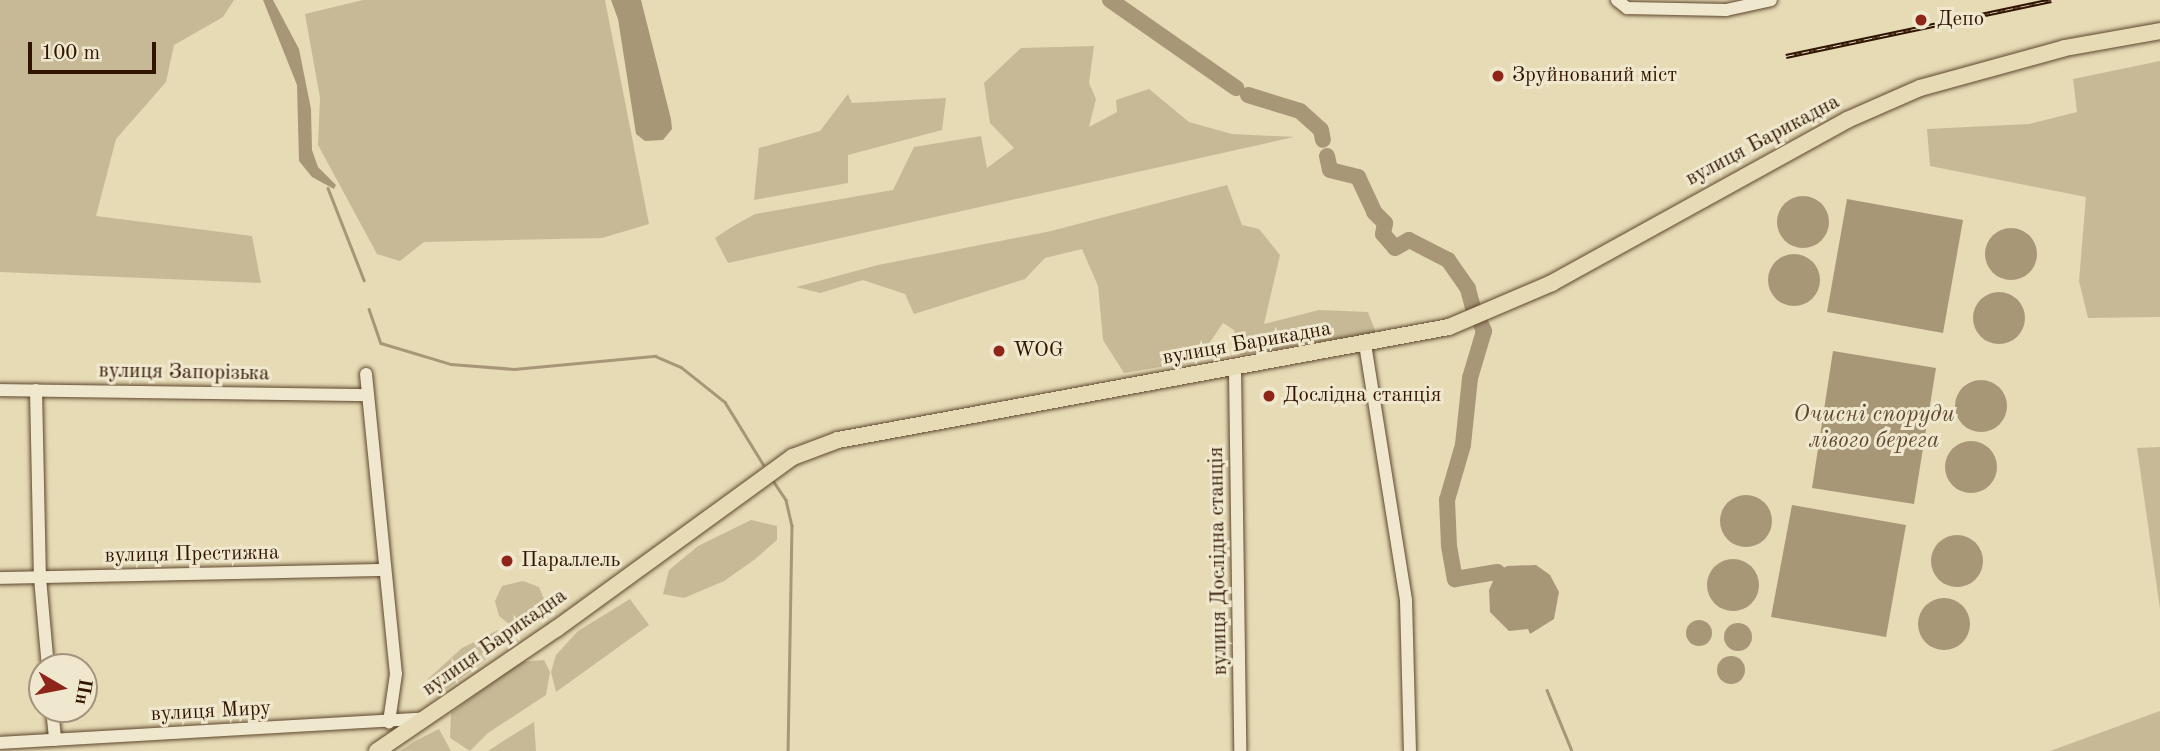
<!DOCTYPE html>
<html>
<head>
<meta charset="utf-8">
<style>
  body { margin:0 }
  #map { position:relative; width:2160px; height:751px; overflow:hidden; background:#e6dbb5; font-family:"Old Standard TT",serif }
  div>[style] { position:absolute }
  .green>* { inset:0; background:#c7b996 }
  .water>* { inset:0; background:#a89777 }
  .round { border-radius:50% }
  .stream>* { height:2.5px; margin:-1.25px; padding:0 1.25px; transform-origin:1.25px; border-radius:1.25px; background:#a89777 }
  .river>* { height:16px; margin:-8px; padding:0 8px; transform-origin:8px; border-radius:8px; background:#a89777 }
  .roads { filter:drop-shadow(0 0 2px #5e462d) drop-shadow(0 0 2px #5e462d) }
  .minor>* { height:12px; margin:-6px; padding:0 6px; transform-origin:6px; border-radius:6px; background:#efe8cf }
  .major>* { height:16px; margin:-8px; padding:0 8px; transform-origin:8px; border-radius:8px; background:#e6dbb5 }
  .rail>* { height:5px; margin-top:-2.5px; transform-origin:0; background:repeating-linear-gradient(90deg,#efe8cf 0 8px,#301400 0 16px); box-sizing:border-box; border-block:2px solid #301400 }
  .dots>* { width:19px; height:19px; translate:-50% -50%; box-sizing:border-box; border:4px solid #efe8cf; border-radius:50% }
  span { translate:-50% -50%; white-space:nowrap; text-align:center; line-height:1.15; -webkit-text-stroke:6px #efe8cf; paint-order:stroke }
  .poi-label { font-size:21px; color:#301400 }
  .left { translate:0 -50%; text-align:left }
  .street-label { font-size:21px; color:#301400 }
  .water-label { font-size:23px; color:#604830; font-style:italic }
  .north { position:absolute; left:28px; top:653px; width:70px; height:70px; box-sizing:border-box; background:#efe8cf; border:2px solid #a3937c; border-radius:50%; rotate:100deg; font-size:19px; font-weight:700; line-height:28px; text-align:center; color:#301400 }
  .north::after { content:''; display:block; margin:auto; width:24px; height:32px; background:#8f2418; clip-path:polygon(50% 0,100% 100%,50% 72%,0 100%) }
  .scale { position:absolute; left:28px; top:42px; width:128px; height:32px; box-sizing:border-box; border:4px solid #301400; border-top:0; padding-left:9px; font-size:21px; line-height:24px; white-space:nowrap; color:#301400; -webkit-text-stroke:5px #efe8cf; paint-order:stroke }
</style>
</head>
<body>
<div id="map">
  <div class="green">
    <div style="clip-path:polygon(0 0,234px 0,223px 17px,174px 45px,166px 82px,116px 139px,96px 216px,252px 236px,261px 283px,0 272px)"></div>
    <div style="clip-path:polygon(363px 0,605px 0,649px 224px,602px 238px,424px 242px,400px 261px,377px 254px,318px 145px,320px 98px,305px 14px)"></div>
    <div style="clip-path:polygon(1094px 46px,1089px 83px,1096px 99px,1089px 127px,1117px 112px,1116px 100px,1149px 89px,1189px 122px,1232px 134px,1294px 137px,728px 263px,715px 238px,730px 228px,755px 214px,893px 190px,914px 147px,981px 136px,987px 168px,1014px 148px,990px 123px,984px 83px,1021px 48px)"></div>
    <div style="clip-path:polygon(2160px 61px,2160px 317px,2088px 318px,2079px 281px,2086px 197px,1930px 166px,1927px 129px,2029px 124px,2077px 112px,2073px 79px)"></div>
    <div style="clip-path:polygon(848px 94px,852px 103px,946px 98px,942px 130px,848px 155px,848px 183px,754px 200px,759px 148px,820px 131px)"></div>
    <div style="clip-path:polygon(1227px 185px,1242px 225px,1259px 229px,1280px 255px,1264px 324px,1319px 310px,1368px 312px,1376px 333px,1240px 355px,1234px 330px,1223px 323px,1197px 361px,1124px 373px,1103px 340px,1098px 286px,1082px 249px,1045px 258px,1025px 279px,914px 314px,905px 294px,863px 280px,820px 293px,796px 287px,878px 265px,1051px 231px)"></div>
    <div style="clip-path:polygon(2160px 447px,2160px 609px,2137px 448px)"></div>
    <div style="clip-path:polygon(751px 520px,777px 526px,777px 540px,754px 560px,724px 581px,684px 598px,663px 594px,669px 570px,698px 546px)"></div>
    <div style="clip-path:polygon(523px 581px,539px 587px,549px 611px,527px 628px,513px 627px,499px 616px,495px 601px,502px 586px)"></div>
    <div style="clip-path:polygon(630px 599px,649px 625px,556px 692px,551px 672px,556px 655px,578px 631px)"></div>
    <div style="clip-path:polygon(498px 630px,505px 642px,488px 658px,448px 688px,433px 695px,425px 689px,428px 679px,462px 648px)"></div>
    <div style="clip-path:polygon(544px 660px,550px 672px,546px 695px,488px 733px,470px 751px,450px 738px,451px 713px,520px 662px)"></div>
    <div style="clip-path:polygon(2160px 711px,2160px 751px,2050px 751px)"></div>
    <div style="clip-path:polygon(534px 722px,536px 751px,488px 751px,508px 738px)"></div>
    <div style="clip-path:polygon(439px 729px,451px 751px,400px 751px,415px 741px)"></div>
  </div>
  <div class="water">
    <div style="clip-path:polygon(263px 0,273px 0,299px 49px,311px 109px,312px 150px,318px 167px,336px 185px,334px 189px,312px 177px,299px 161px,297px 85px)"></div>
    <div style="clip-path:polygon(611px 0,641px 0,671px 119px,672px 129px,663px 140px,645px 141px,636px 134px,618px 19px)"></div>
    <div class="round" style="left:1777px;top:196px;width:52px;height:52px"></div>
    <div style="clip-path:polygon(1847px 199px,1963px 220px,1943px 333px,1827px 312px)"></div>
    <div class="round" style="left:1985px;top:228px;width:52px;height:52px"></div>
    <div class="round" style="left:1768px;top:254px;width:52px;height:52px"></div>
    <div class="round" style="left:1973px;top:292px;width:52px;height:52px"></div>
    <div style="clip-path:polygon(1833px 351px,1936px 368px,1914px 504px,1812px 488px)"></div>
    <div class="round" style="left:1955px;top:380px;width:52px;height:52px"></div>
    <div class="round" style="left:1945px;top:441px;width:52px;height:52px"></div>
    <div class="round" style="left:1720px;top:495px;width:52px;height:52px"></div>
    <div style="clip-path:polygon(1792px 505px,1906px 525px,1886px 637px,1771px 617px)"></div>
    <div class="round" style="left:1931px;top:535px;width:52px;height:52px"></div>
    <div class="round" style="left:1707px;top:559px;width:52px;height:52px"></div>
    <div style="clip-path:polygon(1536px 565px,1550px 575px,1559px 592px,1554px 619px,1530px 634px,1528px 629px,1509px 631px,1490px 612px,1489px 590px,1497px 572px,1507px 566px)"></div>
    <div class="round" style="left:1918px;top:598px;width:52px;height:52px"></div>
    <div class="round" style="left:1686px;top:620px;width:26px;height:26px"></div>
    <div class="round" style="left:1724px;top:623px;width:28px;height:28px"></div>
    <div class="round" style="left:1717px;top:656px;width:28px;height:28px"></div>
  </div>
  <div class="stream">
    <div style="left:328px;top:188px;width:99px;rotate:68.6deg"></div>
    <div style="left:369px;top:309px;width:36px;rotate:71deg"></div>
    <div style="left:381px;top:343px;width:73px;rotate:16.7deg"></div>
    <div style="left:451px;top:364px;width:63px;rotate:4.5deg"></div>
    <div style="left:514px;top:369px;width:142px;rotate:-5.3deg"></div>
    <div style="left:655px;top:356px;width:28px;rotate:23deg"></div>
    <div style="left:681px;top:367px;width:56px;rotate:38.5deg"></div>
    <div style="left:725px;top:402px;width:73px;rotate:58.5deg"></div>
    <div style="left:774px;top:482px;width:22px;rotate:56deg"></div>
    <div style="left:786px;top:500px;width:26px;rotate:77deg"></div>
    <div style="left:792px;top:525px;width:226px;rotate:91deg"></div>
    <div style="left:1547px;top:690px;width:66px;rotate:67.7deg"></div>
  </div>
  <div class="river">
    <div style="left:1110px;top:0;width:154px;rotate:34.9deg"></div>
    <div style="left:1248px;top:95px;width:54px;rotate:17.1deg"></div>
    <div style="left:1300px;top:111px;width:28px;rotate:42deg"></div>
    <div style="left:1321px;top:130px;width:10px;rotate:79deg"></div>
    <div style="left:1327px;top:156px;width:14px;rotate:78deg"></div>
    <div style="left:1330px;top:170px;width:29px;rotate:14deg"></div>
    <div style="left:1358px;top:177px;width:38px;rotate:65deg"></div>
    <div style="left:1374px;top:212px;width:16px;rotate:45deg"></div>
    <div style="left:1385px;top:223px;width:11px;rotate:100deg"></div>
    <div style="left:1383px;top:234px;width:18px;rotate:49deg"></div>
    <div style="left:1395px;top:248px;width:16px;rotate:-30deg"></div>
    <div style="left:1409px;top:240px;width:44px;rotate:27.1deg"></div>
    <div style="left:1448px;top:260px;width:35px;rotate:55deg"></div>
    <div style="left:1468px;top:289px;width:20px;rotate:75deg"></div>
    <div style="left:1480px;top:322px;width:10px;rotate:66deg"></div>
    <div style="left:1484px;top:331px;width:49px;rotate:106.6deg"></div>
    <div style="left:1470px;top:378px;width:67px;rotate:96deg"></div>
    <div style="left:1463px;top:445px;width:57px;rotate:106.2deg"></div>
    <div style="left:1447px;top:500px;width:46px;rotate:87.5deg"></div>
    <div style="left:1449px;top:546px;width:34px;rotate:80deg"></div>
    <div style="left:1455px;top:579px;width:43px;rotate:-9.5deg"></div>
  </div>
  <div class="roads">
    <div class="minor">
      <div style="left:1617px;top:0;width:13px;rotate:39deg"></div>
      <div style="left:1627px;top:8px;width:99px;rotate:1.2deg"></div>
      <div style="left:1726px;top:10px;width:46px;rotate:-12.5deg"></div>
      <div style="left:1365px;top:344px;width:259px;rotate:80.9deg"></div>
      <div style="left:1406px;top:600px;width:151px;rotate:88.5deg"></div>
      <div style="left:1235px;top:370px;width:381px;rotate:89.2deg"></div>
      <div style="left:366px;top:374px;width:301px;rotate:84.3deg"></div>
      <div style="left:396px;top:674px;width:49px;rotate:98.3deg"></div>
      <div style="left:0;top:390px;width:368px;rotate:0.8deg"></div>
      <div style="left:36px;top:390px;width:188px;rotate:88.8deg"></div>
      <div style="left:40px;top:578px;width:89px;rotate:84.9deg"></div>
      <div style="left:0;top:578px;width:385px;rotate:-1.2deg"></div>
      <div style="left:52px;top:709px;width:31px;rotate:84deg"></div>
      <div style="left:0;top:743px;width:423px;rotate:-3.3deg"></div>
    </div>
    <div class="major">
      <div style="left:377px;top:751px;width:217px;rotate:-34.3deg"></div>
      <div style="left:556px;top:629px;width:293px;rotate:-36deg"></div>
      <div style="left:793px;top:457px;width:48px;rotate:-20.7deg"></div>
      <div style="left:838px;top:440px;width:621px;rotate:-10.48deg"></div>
      <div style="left:1449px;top:327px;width:112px;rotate:-23.1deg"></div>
      <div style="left:1552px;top:283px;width:337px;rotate:-28.9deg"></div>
      <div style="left:1847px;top:120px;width:80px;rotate:-23.7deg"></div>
      <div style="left:1920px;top:88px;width:150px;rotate:-15.4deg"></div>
      <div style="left:2065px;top:48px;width:97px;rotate:-10.1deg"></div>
    </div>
  </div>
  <div class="rail">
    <div style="left:1786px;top:56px;width:271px;rotate:-11.9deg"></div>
  </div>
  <div class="dots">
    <div style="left:1921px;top:20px;background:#8f2418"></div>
    <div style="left:1498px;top:76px;background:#8f2418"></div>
    <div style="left:999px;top:351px;background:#8f2418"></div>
    <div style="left:1269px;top:396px;background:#8f2418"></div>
    <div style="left:507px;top:561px;background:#8f2418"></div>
  </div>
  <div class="poi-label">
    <span class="left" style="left:1937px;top:20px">Депо</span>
    <span class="left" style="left:1512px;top:76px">Зруйнований міст</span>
    <span class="left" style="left:1013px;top:351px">WOG</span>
    <span class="left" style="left:1283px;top:396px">Дослідна станція</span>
    <span class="left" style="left:521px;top:561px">Параллель</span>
  </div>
  <div class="street-label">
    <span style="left:1763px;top:141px;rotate:-28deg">вулиця Барикадна</span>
    <span style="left:1247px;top:344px;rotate:-10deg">вулиця Барикадна</span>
    <span style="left:184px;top:373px;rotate:1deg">вулиця Запорізька</span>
    <span style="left:192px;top:555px;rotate:-1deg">вулиця Престижна</span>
    <span style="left:1219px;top:561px;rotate:-91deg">вулиця Дослідна станція</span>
    <span style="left:495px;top:643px;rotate:-35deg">вулиця Барикадна</span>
    <span style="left:211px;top:712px;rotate:-3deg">вулиця Миру</span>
  </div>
  <div class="water-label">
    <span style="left:1874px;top:428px">Очисні споруди<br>лівого берега</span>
  </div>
  <div class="north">Пн</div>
  <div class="scale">100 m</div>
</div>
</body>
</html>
